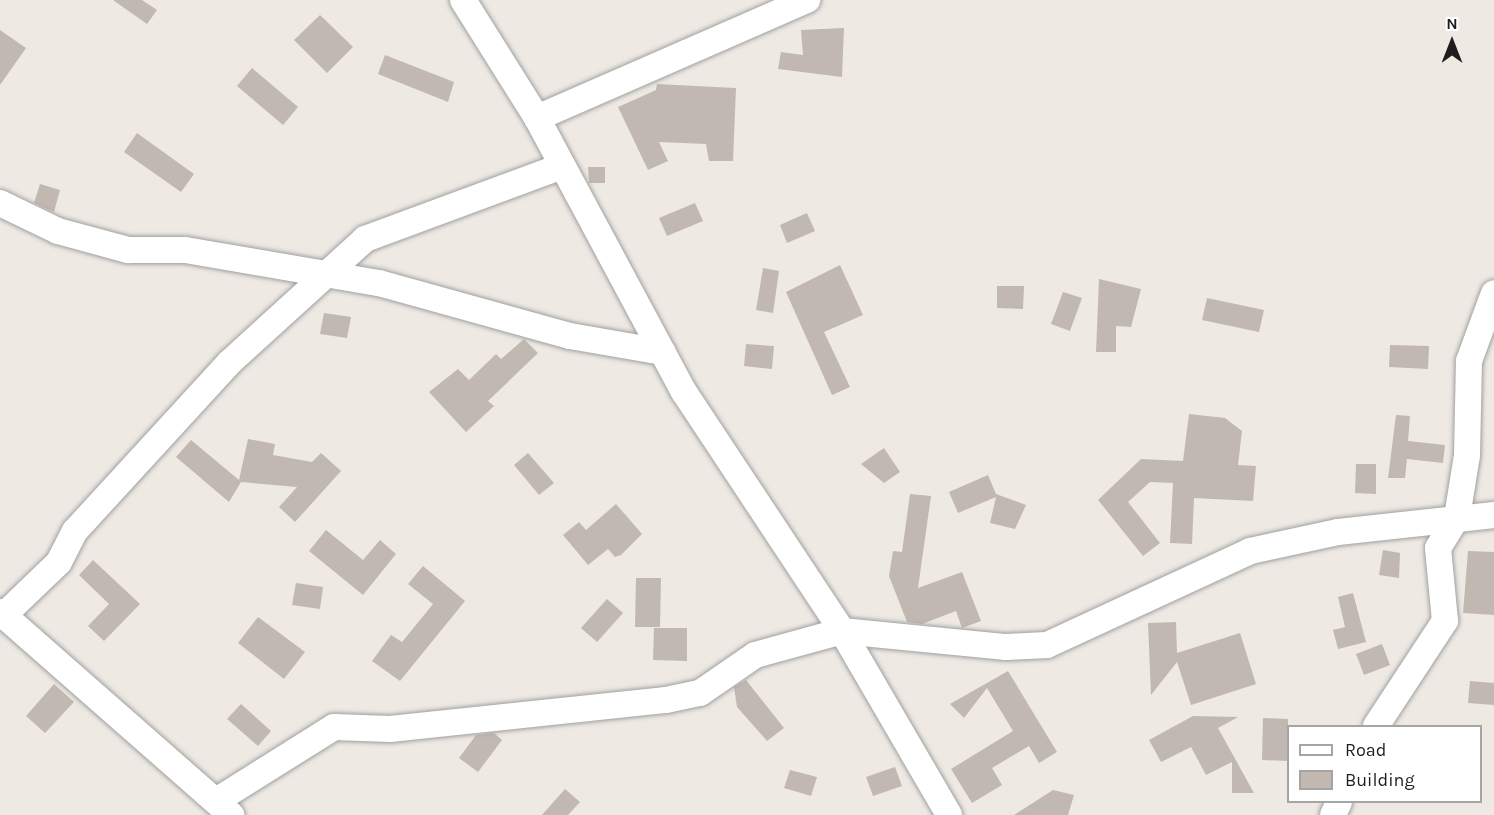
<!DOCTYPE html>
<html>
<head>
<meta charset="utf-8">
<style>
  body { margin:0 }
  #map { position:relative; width:1494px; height:815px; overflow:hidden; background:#eee9e3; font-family:Karla,sans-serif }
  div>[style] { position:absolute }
  .building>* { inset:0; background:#c2b8b2 }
  .roads { filter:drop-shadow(0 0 2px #a1a1a1) drop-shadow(0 0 2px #a1a1a1) }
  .minor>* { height:26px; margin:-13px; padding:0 13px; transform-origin:13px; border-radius:13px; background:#fff }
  span { translate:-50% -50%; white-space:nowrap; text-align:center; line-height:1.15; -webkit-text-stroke:4.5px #fff; paint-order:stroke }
  .legend { position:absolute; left:1287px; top:725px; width:195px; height:78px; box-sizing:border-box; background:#fff; border:2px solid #a5a5a5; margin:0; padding:8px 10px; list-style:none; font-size:18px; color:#1d1d1d }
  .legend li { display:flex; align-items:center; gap:12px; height:30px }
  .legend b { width:30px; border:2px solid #a5a5a5 }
  .north { position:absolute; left:1422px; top:12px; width:60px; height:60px; -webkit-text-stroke:4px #fff; paint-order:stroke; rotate:0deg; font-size:16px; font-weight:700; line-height:24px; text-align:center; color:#1d1d1d }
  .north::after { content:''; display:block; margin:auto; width:21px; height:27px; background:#1d1d1d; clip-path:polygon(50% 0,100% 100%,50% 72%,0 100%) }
</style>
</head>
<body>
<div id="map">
  <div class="building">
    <div style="clip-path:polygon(113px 0,142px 0,157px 10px,147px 24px)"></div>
    <div style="clip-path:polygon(320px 15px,353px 47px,327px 73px,294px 40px)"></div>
    <div style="clip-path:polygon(844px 28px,842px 77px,778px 69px,781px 52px,803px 55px,801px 30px)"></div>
    <div style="clip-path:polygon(0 30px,26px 48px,0 85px)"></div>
    <div style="clip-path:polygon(385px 55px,454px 82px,448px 102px,378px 74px)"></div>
    <div style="clip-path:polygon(252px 68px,298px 107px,283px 125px,237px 86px)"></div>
    <div style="clip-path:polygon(657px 84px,736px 88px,733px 161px,709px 161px,706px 144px,659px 142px,668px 161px,648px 170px,618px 107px,656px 90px)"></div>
    <div style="clip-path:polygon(137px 133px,194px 174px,181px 192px,124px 152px)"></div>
    <div style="clip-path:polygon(588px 167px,605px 167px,605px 183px,589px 183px)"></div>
    <div style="clip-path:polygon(40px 184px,60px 190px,54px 212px,34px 203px)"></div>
    <div style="clip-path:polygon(695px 203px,703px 221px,667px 236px,659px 218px)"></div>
    <div style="clip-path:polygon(807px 213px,815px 231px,787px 243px,780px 225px)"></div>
    <div style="clip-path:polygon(840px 265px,863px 315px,824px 332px,850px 387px,832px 395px,786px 292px)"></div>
    <div style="clip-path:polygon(763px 268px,779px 271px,773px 313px,756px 310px)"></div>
    <div style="clip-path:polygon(1099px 279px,1141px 289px,1131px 327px,1116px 326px,1116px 352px,1096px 352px)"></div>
    <div style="clip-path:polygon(997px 286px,1024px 286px,1023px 309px,997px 308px)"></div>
    <div style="clip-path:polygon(1063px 292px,1082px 298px,1070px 331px,1051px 324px)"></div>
    <div style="clip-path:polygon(1207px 298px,1264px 310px,1259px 332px,1202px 320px)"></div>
    <div style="clip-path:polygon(324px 313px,351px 317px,347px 338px,320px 334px)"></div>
    <div style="clip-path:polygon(524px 339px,538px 353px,488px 401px,494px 406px,466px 432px,429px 392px,458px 369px,469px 380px,496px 354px,501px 359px)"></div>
    <div style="clip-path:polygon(746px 344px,774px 346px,772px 369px,744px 366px)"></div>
    <div style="clip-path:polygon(1390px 345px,1429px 346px,1428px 369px,1389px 367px)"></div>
    <div style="clip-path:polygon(1189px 414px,1225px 418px,1242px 431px,1238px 465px,1256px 466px,1253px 501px,1194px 498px,1192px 544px,1170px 543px,1173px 483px,1150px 482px,1128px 502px,1160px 543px,1143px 556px,1098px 500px,1141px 459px,1183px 461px)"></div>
    <div style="clip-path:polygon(1396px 415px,1410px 416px,1408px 441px,1445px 445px,1443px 463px,1407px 459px,1405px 478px,1388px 478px)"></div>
    <div style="clip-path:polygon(248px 439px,275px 444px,273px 455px,312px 462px,321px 453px,341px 471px,295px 522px,279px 507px,297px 487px,241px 482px,229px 502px,176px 457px,191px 440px,239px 480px)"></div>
    <div style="clip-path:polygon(884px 448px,900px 472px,884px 483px,861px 464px)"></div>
    <div style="clip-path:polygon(528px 453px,554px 483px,539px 495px,514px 465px)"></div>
    <div style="clip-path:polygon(1356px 464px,1376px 464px,1376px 494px,1355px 493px)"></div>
    <div style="clip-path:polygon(988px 475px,996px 494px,1026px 505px,1015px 529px,990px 523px,996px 497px,958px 513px,949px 492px)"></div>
    <div style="clip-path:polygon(910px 494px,931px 496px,918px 588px,962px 572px,981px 621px,962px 628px,956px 611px,922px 624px,907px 622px,889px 576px,893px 551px,902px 552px)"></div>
    <div style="clip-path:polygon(616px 504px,642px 534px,621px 555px,615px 557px,608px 549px,588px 565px,563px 535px,579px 522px,586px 530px)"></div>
    <div style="clip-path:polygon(326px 530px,363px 560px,380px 540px,396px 554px,363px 595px,309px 551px)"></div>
    <div style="clip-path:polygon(1383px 550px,1400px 553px,1399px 578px,1379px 575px)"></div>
    <div style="clip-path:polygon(1468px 551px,1494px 552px,1494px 615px,1463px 613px)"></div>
    <div style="clip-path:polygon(93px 560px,140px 604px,104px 641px,88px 626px,109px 604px,79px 575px)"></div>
    <div style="clip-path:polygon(423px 566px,465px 601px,400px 681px,372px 661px,391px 635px,402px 642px,433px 604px,408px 584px)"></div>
    <div style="clip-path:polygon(636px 578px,661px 578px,660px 627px,635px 627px)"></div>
    <div style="clip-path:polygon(296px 583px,323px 587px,320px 609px,292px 605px)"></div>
    <div style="clip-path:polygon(1353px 593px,1366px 642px,1338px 649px,1333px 630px,1345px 627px,1338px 597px)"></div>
    <div style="clip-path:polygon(607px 599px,623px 613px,597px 642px,581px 628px)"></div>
    <div style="clip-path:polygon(258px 617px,305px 652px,284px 679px,238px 643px)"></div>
    <div style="clip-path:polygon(1176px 622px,1177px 653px,1240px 633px,1256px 684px,1191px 705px,1177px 662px,1151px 695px,1148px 623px)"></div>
    <div style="clip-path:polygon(654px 628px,687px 628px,687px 661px,653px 660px)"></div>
    <div style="clip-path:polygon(1382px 644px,1390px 665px,1364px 675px,1356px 654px)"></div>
    <div style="clip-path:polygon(1008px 671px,1057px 752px,1039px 763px,1029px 746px,992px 768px,1002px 785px,972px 803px,951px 769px,1013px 731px,987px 688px,964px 718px,950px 704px)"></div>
    <div style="clip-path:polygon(746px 680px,784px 728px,767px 741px,737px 707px,734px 687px)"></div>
    <div style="clip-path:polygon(1470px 681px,1494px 683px,1494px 705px,1468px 703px)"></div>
    <div style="clip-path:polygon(54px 684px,74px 702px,45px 733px,26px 716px)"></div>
    <div style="clip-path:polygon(241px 704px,271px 731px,258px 746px,227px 719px)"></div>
    <div style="clip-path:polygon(1193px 716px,1238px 717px,1218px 728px,1254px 793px,1232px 793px,1232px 762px,1206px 775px,1191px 747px,1161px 762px,1149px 740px)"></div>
    <div style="clip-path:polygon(1263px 718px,1288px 719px,1288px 761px,1262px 760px)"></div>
    <div style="clip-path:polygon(494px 733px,502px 740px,478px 772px,459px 758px,476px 735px)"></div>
    <div style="clip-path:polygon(895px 767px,902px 786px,873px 796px,866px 777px)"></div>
    <div style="clip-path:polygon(790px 770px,817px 777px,811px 796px,784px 788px)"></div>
    <div style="clip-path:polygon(565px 789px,580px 802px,568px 815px,542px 815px)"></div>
    <div style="clip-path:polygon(1053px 790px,1074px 795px,1068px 815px,1014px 815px)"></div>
  </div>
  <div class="roads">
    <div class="minor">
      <div style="left:463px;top:0;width:139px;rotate:57.9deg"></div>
      <div style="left:537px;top:118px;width:311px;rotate:61.8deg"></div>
      <div style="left:684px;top:392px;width:287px;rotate:56.5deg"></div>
      <div style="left:842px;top:631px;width:213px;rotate:59.8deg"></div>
      <div style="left:537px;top:118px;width:295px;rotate:-23.6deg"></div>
      <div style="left:0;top:203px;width:64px;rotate:25.8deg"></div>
      <div style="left:58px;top:231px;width:73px;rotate:15.2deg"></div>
      <div style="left:128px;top:250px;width:57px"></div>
      <div style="left:185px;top:250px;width:197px;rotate:9.7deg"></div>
      <div style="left:379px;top:283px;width:198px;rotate:15.5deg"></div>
      <div style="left:570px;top:336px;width:94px;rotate:9.8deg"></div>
      <div style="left:0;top:612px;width:308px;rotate:41.3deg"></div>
      <div style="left:4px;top:615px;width:76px;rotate:-43.9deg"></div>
      <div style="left:59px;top:562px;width:35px;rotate:-63deg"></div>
      <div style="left:75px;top:531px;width:229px;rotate:-47.5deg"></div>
      <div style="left:230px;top:362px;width:183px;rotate:-42.3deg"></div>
      <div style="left:365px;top:239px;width:210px;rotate:-20.3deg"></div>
      <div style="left:1376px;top:726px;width:126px;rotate:-56.7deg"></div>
      <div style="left:1445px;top:621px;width:73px;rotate:-95.5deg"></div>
      <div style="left:1438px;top:548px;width:36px;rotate:-58deg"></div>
      <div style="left:1457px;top:517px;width:63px;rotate:-80.8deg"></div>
      <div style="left:1467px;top:455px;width:94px;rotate:-88.8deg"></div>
      <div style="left:1469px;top:361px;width:72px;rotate:-69.8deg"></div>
      <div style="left:216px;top:801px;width:139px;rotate:-32.1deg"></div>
      <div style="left:334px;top:727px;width:56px;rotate:2deg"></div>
      <div style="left:390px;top:729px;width:278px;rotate:-6deg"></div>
      <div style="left:666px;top:700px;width:35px;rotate:-12deg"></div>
      <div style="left:700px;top:693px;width:67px;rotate:-34.6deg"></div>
      <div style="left:755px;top:655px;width:90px;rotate:-15.4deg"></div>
      <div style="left:842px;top:631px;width:165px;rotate:5.6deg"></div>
      <div style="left:1006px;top:647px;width:41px;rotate:-2.8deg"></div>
      <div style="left:1047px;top:645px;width:224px;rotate:-24.8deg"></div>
      <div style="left:1250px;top:551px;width:90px;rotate:-12.2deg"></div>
      <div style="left:1338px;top:532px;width:157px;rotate:-6.2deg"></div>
      <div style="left:1333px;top:815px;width:14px;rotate:-65deg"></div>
    </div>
  </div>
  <ul class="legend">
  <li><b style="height:8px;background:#fff"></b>Road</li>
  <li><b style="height:16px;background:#c2b8b2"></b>Building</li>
  </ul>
  <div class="north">N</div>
</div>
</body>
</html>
